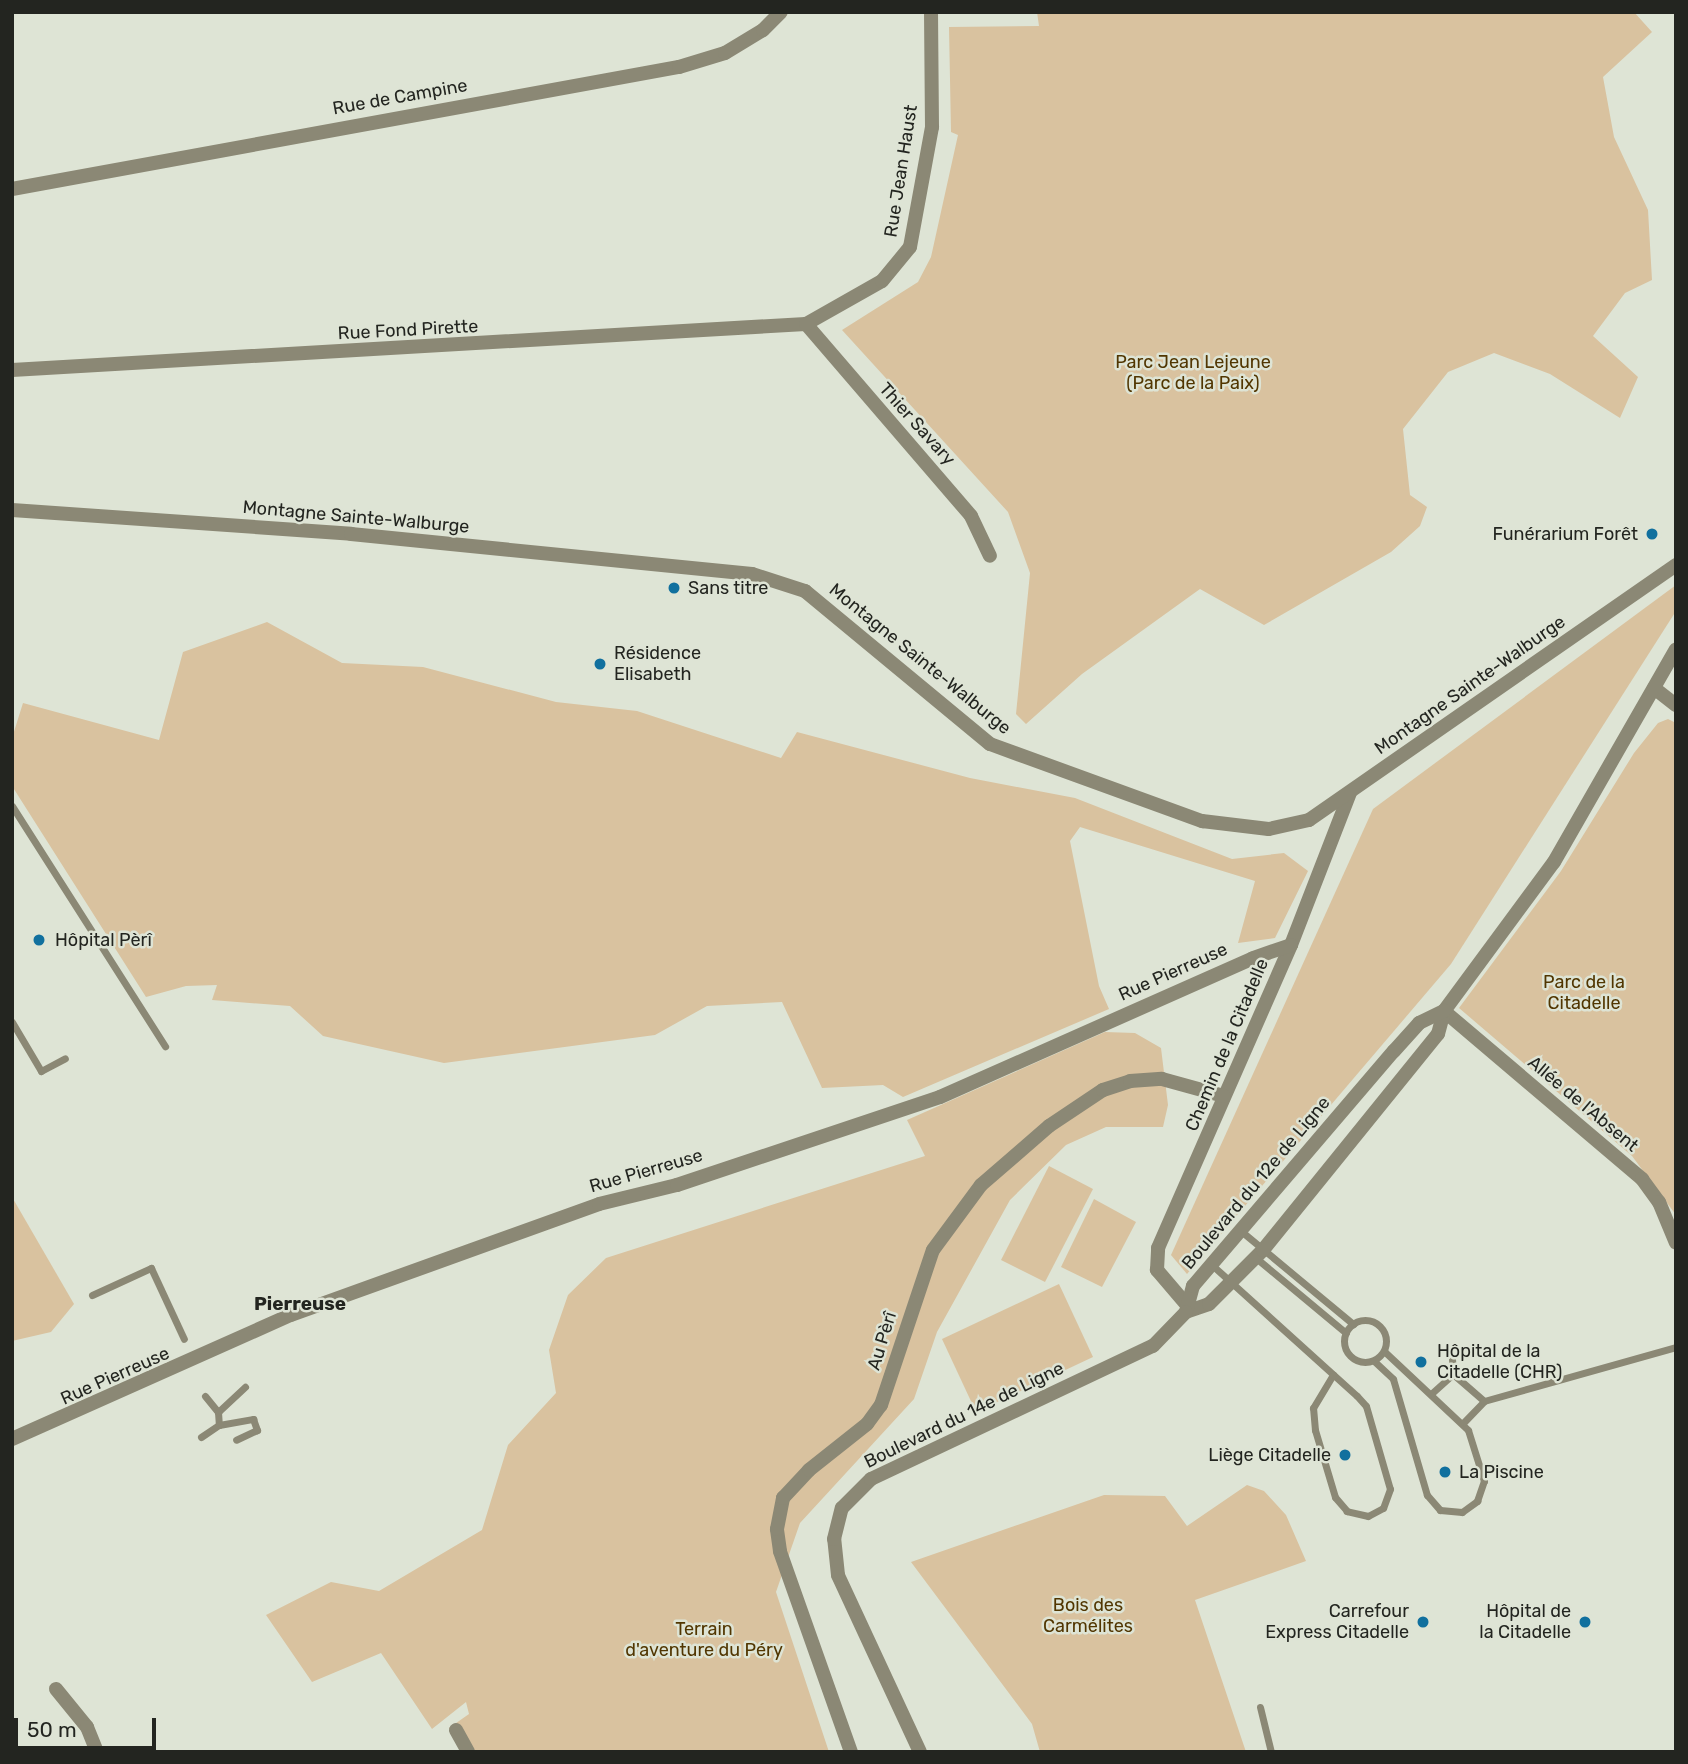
<!DOCTYPE html>
<html>
<head>
<meta charset="utf-8">
<style>
  body { margin:0 }
  #map { position:relative; width:1688px; height:1764px; overflow:hidden; background:#dee4d5; font-family:Rubik,sans-serif }
  div>[style] { position:absolute }
  .green>* { inset:0; background:#d9c29f }
  .service>* { height:7px; margin:-3.5px; padding:0 3.5px; transform-origin:3.5px; border-radius:3.5px; background:#8b8875 }
  .service>.ring { margin:-3.5px; padding:0; box-sizing:content-box; background:none; border:7px solid #8b8875; border-radius:50% }
  .minor>* { height:14px; margin:-7px; padding:0 7px; transform-origin:7px; border-radius:7px; background:#8b8875 }
  .tertiary>* { height:14px; margin:-7px; padding:0 7px; transform-origin:7px; border-radius:7px; background:#8b8875 }
  .dots>* { width:19px; height:19px; translate:-50% -50%; box-sizing:border-box; border:4px solid #dee4d5; border-radius:50% }
  span { translate:-50% -50%; white-space:nowrap; text-align:center; line-height:1.15; -webkit-text-stroke:5px #dee4d5; paint-order:stroke }
  .street-label { font-size:18px; color:#232520 }
  .park-label { font-size:18px; color:#513601 }
  .poi-label { font-size:18px; color:#232520 }
  .right { translate:-100% -50%; text-align:right }
  .left { translate:0 -50%; text-align:left }
  .neighbourhood-label { font-size:19px; color:#232520; font-weight:700 }
  .frame { position:absolute; inset:0; border:14px solid #232520; pointer-events:none }
  .scale { position:absolute; left:14px; top:1718px; width:142px; height:32px; box-sizing:border-box; border:4px solid #232520; border-top:0; padding-left:9px; font-size:21px; line-height:24px; white-space:nowrap; color:#232520; -webkit-text-stroke:5px #dee4d5; paint-order:stroke }
</style>
</head>
<body>
<div id="map">
  <div class="green">
    <div style="clip-path:polygon(1037px 12px,1634px 12px,1652px 32px,1603px 77px,1614px 137px,1648px 210px,1652px 280px,1625px 293px,1593px 336px,1638px 377px,1620px 418px,1550px 374px,1494px 353px,1448px 372px,1403px 429px,1410px 495px,1427px 507px,1420px 526px,1391px 552px,1264px 625px,1200px 589px,1082px 674px,1026px 724px,1016px 714px,1030px 573px,1008px 512px,842px 330px,918px 282px,931px 257px,958px 135px,951px 132px,949px 27px,1039px 26px)"></div>
    <div style="clip-path:polygon(1676px 585px,1676px 611px,1451px 964px,1187px 1274px,1171px 1255px,1373px 809px)"></div>
    <div style="clip-path:polygon(267px 622px,342px 663px,423px 667px,556px 702px,637px 711px,781px 758px,797px 732px,970px 778px,1075px 798px,1232px 859px,1284px 853px,1308px 871px,1275px 938px,1238px 943px,1255px 881px,1080px 827px,1070px 841px,1099px 986px,1109px 1009px,903px 1097px,883px 1085px,822px 1088px,782px 1002px,707px 1006px,655px 1035px,444px 1063px,323px 1036px,290px 1006px,212px 1000px,217px 985px,186px 986px,146px 997px,12px 786px,12px 738px,23px 703px,159px 740px,183px 652px)"></div>
    <div style="clip-path:polygon(1668px 719px,1676px 723px,1676px 1215px,1632px 1156px,1459px 1008px,1561px 871px,1634px 753px,1658px 723px)"></div>
    <div style="clip-path:polygon(1105px 1032px,1135px 1033px,1161px 1048px,1168px 1105px,1163px 1127px,1106px 1127px,1066px 1145px,1010px 1200px,937px 1332px,914px 1399px,800px 1523px,776px 1592px,829px 1752px,464px 1752px,449px 1728px,469px 1714px,466px 1702px,432px 1729px,381px 1653px,312px 1682px,266px 1615px,331px 1582px,379px 1591px,482px 1530px,508px 1445px,556px 1393px,549px 1350px,568px 1295px,606px 1258px,925px 1156px,907px 1120px)"></div>
    <div style="clip-path:polygon(1049px 1166px,1093px 1189px,1045px 1282px,1001px 1260px)"></div>
    <div style="clip-path:polygon(12px 1197px,74px 1304px,51px 1332px,12px 1341px)"></div>
    <div style="clip-path:polygon(1094px 1199px,1136px 1222px,1102px 1287px,1061px 1267px)"></div>
    <div style="clip-path:polygon(1059px 1284px,1093px 1357px,976px 1412px,942px 1339px)"></div>
    <div style="clip-path:polygon(1247px 1485px,1264px 1491px,1286px 1515px,1306px 1561px,1195px 1600px,1246px 1752px,1040px 1752px,1032px 1724px,911px 1562px,1104px 1495px,1165px 1496px,1187px 1526px)"></div>
  </div>
  <div class="service">
    <div style="left:12px;top:806px;width:285px;rotate:57.5deg"></div>
    <div style="left:12px;top:1022px;width:57px;rotate:59.4deg"></div>
    <div style="left:41px;top:1071px;width:27px;rotate:-28deg"></div>
    <div style="left:1241px;top:1231px;width:146px;rotate:39.7deg"></div>
    <div style="left:1256px;top:1258px;width:117px;rotate:39.8deg"></div>
    <div style="left:1212px;top:1265px;width:195px;rotate:42.1deg"></div>
    <div style="left:1357px;top:1396px;width:13px;rotate:48deg"></div>
    <div style="left:1366px;top:1406px;width:86px;rotate:73.9deg"></div>
    <div style="left:1390px;top:1489px;width:20px;rotate:110deg"></div>
    <div style="left:1383px;top:1508px;width:17px;rotate:152deg"></div>
    <div style="left:1368px;top:1516px;width:22px;rotate:-167deg"></div>
    <div style="left:1347px;top:1511px;width:18px;rotate:-131deg"></div>
    <div style="left:1335px;top:1497px;width:70px;rotate:-106.6deg"></div>
    <div style="left:1315px;top:1430px;width:22px;rotate:-95deg"></div>
    <div style="left:1313px;top:1408px;width:39px;rotate:-59deg"></div>
    <div style="left:92px;top:1295px;width:65px;rotate:-24.6deg"></div>
    <div style="left:151px;top:1268px;width:78px;rotate:65.1deg"></div>
    <div class="ring" style="left:1344px;top:1320px;width:35px;height:35px"></div>
    <div style="left:1452px;top:1359px;width:15px;rotate:86deg"></div>
    <div style="left:1453px;top:1374px;width:41px;rotate:41.1deg"></div>
    <div style="left:1374px;top:1361px;width:26px;rotate:43deg"></div>
    <div style="left:1393px;top:1379px;width:121px;rotate:73.7deg"></div>
    <div style="left:1427px;top:1495px;width:20px;rotate:49deg"></div>
    <div style="left:1440px;top:1510px;width:22px;rotate:5deg"></div>
    <div style="left:1462px;top:1512px;width:19px;rotate:-36deg"></div>
    <div style="left:1477px;top:1501px;width:21px;rotate:-71deg"></div>
    <div style="left:1484px;top:1481px;width:53px;rotate:-107.4deg"></div>
    <div style="left:1468px;top:1430px;width:115px;rotate:-136.8deg"></div>
    <div style="left:1432px;top:1393px;width:28px;rotate:-42deg"></div>
    <div style="left:205px;top:1396px;width:21px;rotate:51deg"></div>
    <div style="left:218px;top:1412px;width:13px;rotate:86deg"></div>
    <div style="left:219px;top:1425px;width:35px;rotate:-10deg"></div>
    <div style="left:253px;top:1419px;width:12px;rotate:70deg"></div>
    <div style="left:257px;top:1430px;width:23px;rotate:155deg"></div>
    <div style="left:218px;top:1412px;width:37px;rotate:-43deg"></div>
    <div style="left:1464px;top:1422px;width:29px;rotate:-46deg"></div>
    <div style="left:1484px;top:1401px;width:199px;rotate:-15.7deg"></div>
    <div style="left:201px;top:1437px;width:22px;rotate:-34deg"></div>
    <div style="left:1260px;top:1707px;width:46px;rotate:76.3deg"></div>
  </div>
  <div class="minor">
    <div style="left:806px;top:324px;width:253px;rotate:49.3deg"></div>
    <div style="left:971px;top:516px;width:44px;rotate:64.6deg"></div>
    <div style="left:12px;top:370px;width:795px;rotate:-3.32deg"></div>
    <div style="left:806px;top:324px;width:87px;rotate:-29.5deg"></div>
    <div style="left:882px;top:281px;width:44px;rotate:-50.5deg"></div>
    <div style="left:910px;top:247px;width:122px;rotate:-79.6deg"></div>
    <div style="left:932px;top:127px;width:115px;rotate:-90.5deg"></div>
    <div style="left:1654px;top:688px;width:28px;rotate:38deg"></div>
    <div style="left:1444px;top:1011px;width:260px;rotate:40.3deg"></div>
    <div style="left:1642px;top:1179px;width:29px;rotate:54deg"></div>
    <div style="left:1659px;top:1202px;width:44px;rotate:67.5deg"></div>
    <div style="left:1186px;top:1304px;width:45px;rotate:-130.5deg"></div>
    <div style="left:1157px;top:1270px;width:22px;rotate:-87deg"></div>
    <div style="left:1158px;top:1248px;width:331px;rotate:-66.3deg"></div>
    <div style="left:1291px;top:945px;width:163px;rotate:-68.8deg"></div>
    <div style="left:1186px;top:1312px;width:24px;rotate:-19deg"></div>
    <div style="left:1209px;top:1304px;width:76px;rotate:-45deg"></div>
    <div style="left:1263px;top:1250px;width:278px;rotate:-51deg"></div>
    <div style="left:1438px;top:1034px;width:24px;rotate:-75deg"></div>
    <div style="left:1444px;top:1011px;width:185px;rotate:-53.6deg"></div>
    <div style="left:1554px;top:862px;width:245px;rotate:-60.2deg"></div>
    <div style="left:1186px;top:1312px;width:27px;rotate:-75deg"></div>
    <div style="left:1193px;top:1286px;width:309px;rotate:-49.5deg"></div>
    <div style="left:1394px;top:1051px;width:38px;rotate:-48deg"></div>
    <div style="left:1419px;top:1023px;width:28px;rotate:-26deg"></div>
    <div style="left:12px;top:1439px;width:305px;rotate:-24deg"></div>
    <div style="left:291px;top:1315px;width:327px;rotate:-19.8deg"></div>
    <div style="left:599px;top:1204px;width:80px;rotate:-13.7deg"></div>
    <div style="left:677px;top:1185px;width:277px;rotate:-18.5deg"></div>
    <div style="left:940px;top:1097px;width:342px;rotate:-23.9deg"></div>
    <div style="left:1253px;top:958px;width:40px;rotate:-18.9deg"></div>
    <div style="left:56px;top:1689px;width:49px;rotate:50.8deg"></div>
    <div style="left:87px;top:1727px;width:27px;rotate:68deg"></div>
    <div style="left:456px;top:1730px;width:25px;rotate:61deg"></div>
    <div style="left:851px;top:1752px;width:213px;rotate:-109.5deg"></div>
    <div style="left:780px;top:1551px;width:22px;rotate:-98deg"></div>
    <div style="left:777px;top:1529px;width:32px;rotate:-79deg"></div>
    <div style="left:783px;top:1498px;width:38px;rotate:-47deg"></div>
    <div style="left:809px;top:1470px;width:74px;rotate:-38.4deg"></div>
    <div style="left:867px;top:1424px;width:24px;rotate:-54deg"></div>
    <div style="left:881px;top:1405px;width:163px;rotate:-71.5deg"></div>
    <div style="left:933px;top:1250px;width:81px;rotate:-53.6deg"></div>
    <div style="left:981px;top:1185px;width:90px;rotate:-40.9deg"></div>
    <div style="left:1049px;top:1126px;width:65px;rotate:-33.7deg"></div>
    <div style="left:1103px;top:1090px;width:28px;rotate:-18deg"></div>
    <div style="left:1130px;top:1081px;width:32px;rotate:-4deg"></div>
    <div style="left:1162px;top:1079px;width:64px;rotate:15.3deg"></div>
    <div style="left:920px;top:1752px;width:195px;rotate:-114.9deg"></div>
    <div style="left:838px;top:1575px;width:36px;rotate:-96deg"></div>
    <div style="left:834px;top:1539px;width:32px;rotate:-76deg"></div>
    <div style="left:842px;top:1508px;width:41px;rotate:-45deg"></div>
    <div style="left:871px;top:1479px;width:312px;rotate:-25.3deg"></div>
    <div style="left:1153px;top:1346px;width:47px;rotate:-45.9deg"></div>
  </div>
  <div class="tertiary">
    <div style="left:12px;top:189px;width:678px;rotate:-10.37deg"></div>
    <div style="left:679px;top:67px;width:48px;rotate:-16.9deg"></div>
    <div style="left:725px;top:53px;width:44px;rotate:-31.2deg"></div>
    <div style="left:763px;top:30px;width:25px;rotate:-45deg"></div>
    <div style="left:12px;top:510px;width:340px;rotate:4deg"></div>
    <div style="left:351px;top:534px;width:403px;rotate:5.7deg"></div>
    <div style="left:752px;top:574px;width:56px;rotate:17.8deg"></div>
    <div style="left:805px;top:591px;width:240px;rotate:39.6deg"></div>
    <div style="left:990px;top:744px;width:226px;rotate:20deg"></div>
    <div style="left:1202px;top:821px;width:67px;rotate:6.8deg"></div>
    <div style="left:1269px;top:829px;width:41px;rotate:-12.7deg"></div>
    <div style="left:1309px;top:820px;width:447px;rotate:-34.8deg"></div>
  </div>
  <div class="dots">
    <div style="left:1652px;top:534px;background:#11709e"></div>
    <div style="left:674px;top:588px;background:#11709e"></div>
    <div style="left:600px;top:664px;background:#11709e"></div>
    <div style="left:39px;top:940px;background:#11709e"></div>
    <div style="left:1421px;top:1362px;background:#11709e"></div>
    <div style="left:1345px;top:1455px;background:#11709e"></div>
    <div style="left:1445px;top:1472px;background:#11709e"></div>
    <div style="left:1423px;top:1622px;background:#11709e"></div>
    <div style="left:1585px;top:1622px;background:#11709e"></div>
  </div>
  <div class="street-label">
    <span style="left:400px;top:97px;rotate:-10deg">Rue de Campine</span>
    <span style="left:901px;top:171px;rotate:-81deg">Rue Jean Haust</span>
    <span style="left:408px;top:330px;rotate:-3deg">Rue Fond Pirette</span>
    <span style="left:917px;top:424px;rotate:48deg">Thier Savary</span>
    <span style="left:356px;top:517px;rotate:5deg">Montagne Sainte-Walburge</span>
    <span style="left:920px;top:659px;rotate:39deg">Montagne Sainte-Walburge</span>
    <span style="left:1470px;top:685px;rotate:-35deg">Montagne Sainte-Walburge</span>
    <span style="left:1173px;top:972px;rotate:-24deg">Rue Pierreuse</span>
    <span style="left:1227px;top:1045px;rotate:-67deg">Chemin de la Citadelle</span>
    <span style="left:1583px;top:1104px;rotate:40deg">Allée de l'Absent</span>
    <span style="left:646px;top:1171px;rotate:-16deg">Rue Pierreuse</span>
    <span style="left:1256px;top:1183px;rotate:-50deg">Boulevard du 12e de Ligne</span>
    <span style="left:882px;top:1341px;rotate:-73deg">Au Pèrî</span>
    <span style="left:115px;top:1376px;rotate:-24deg">Rue Pierreuse</span>
    <span style="left:964px;top:1415px;rotate:-26deg">Boulevard du 14e de Ligne</span>
  </div>
  <div class="park-label">
    <span style="left:1193px;top:373px">Parc Jean Lejeune<br>(Parc de la Paix)</span>
    <span style="left:1584px;top:993px">Parc de la<br>Citadelle</span>
    <span style="left:1088px;top:1616px">Bois des<br>Carmélites</span>
    <span style="left:704px;top:1640px">Terrain<br>d'aventure du Péry</span>
  </div>
  <div class="poi-label">
    <span class="right" style="left:1638px;top:534px">Funérarium Forêt</span>
    <span class="left" style="left:688px;top:588px">Sans titre</span>
    <span class="left" style="left:614px;top:664px">Résidence<br>Elisabeth</span>
    <span class="left" style="left:55px;top:940px">Hôpital Pèrî</span>
    <span class="left" style="left:1437px;top:1362px">Hôpital de la<br>Citadelle (CHR)</span>
    <span class="right" style="left:1331px;top:1455px">Liège Citadelle</span>
    <span class="left" style="left:1459px;top:1472px">La Piscine</span>
    <span class="right" style="left:1409px;top:1622px">Carrefour<br>Express Citadelle</span>
    <span class="right" style="left:1571px;top:1622px">Hôpital de<br>la Citadelle</span>
  </div>
  <div class="neighbourhood-label">
    <span style="left:300px;top:1304px">Pierreuse</span>
  </div>
  <div class="frame"></div>
  <div class="scale">50 m</div>
</div>
</body>
</html>
